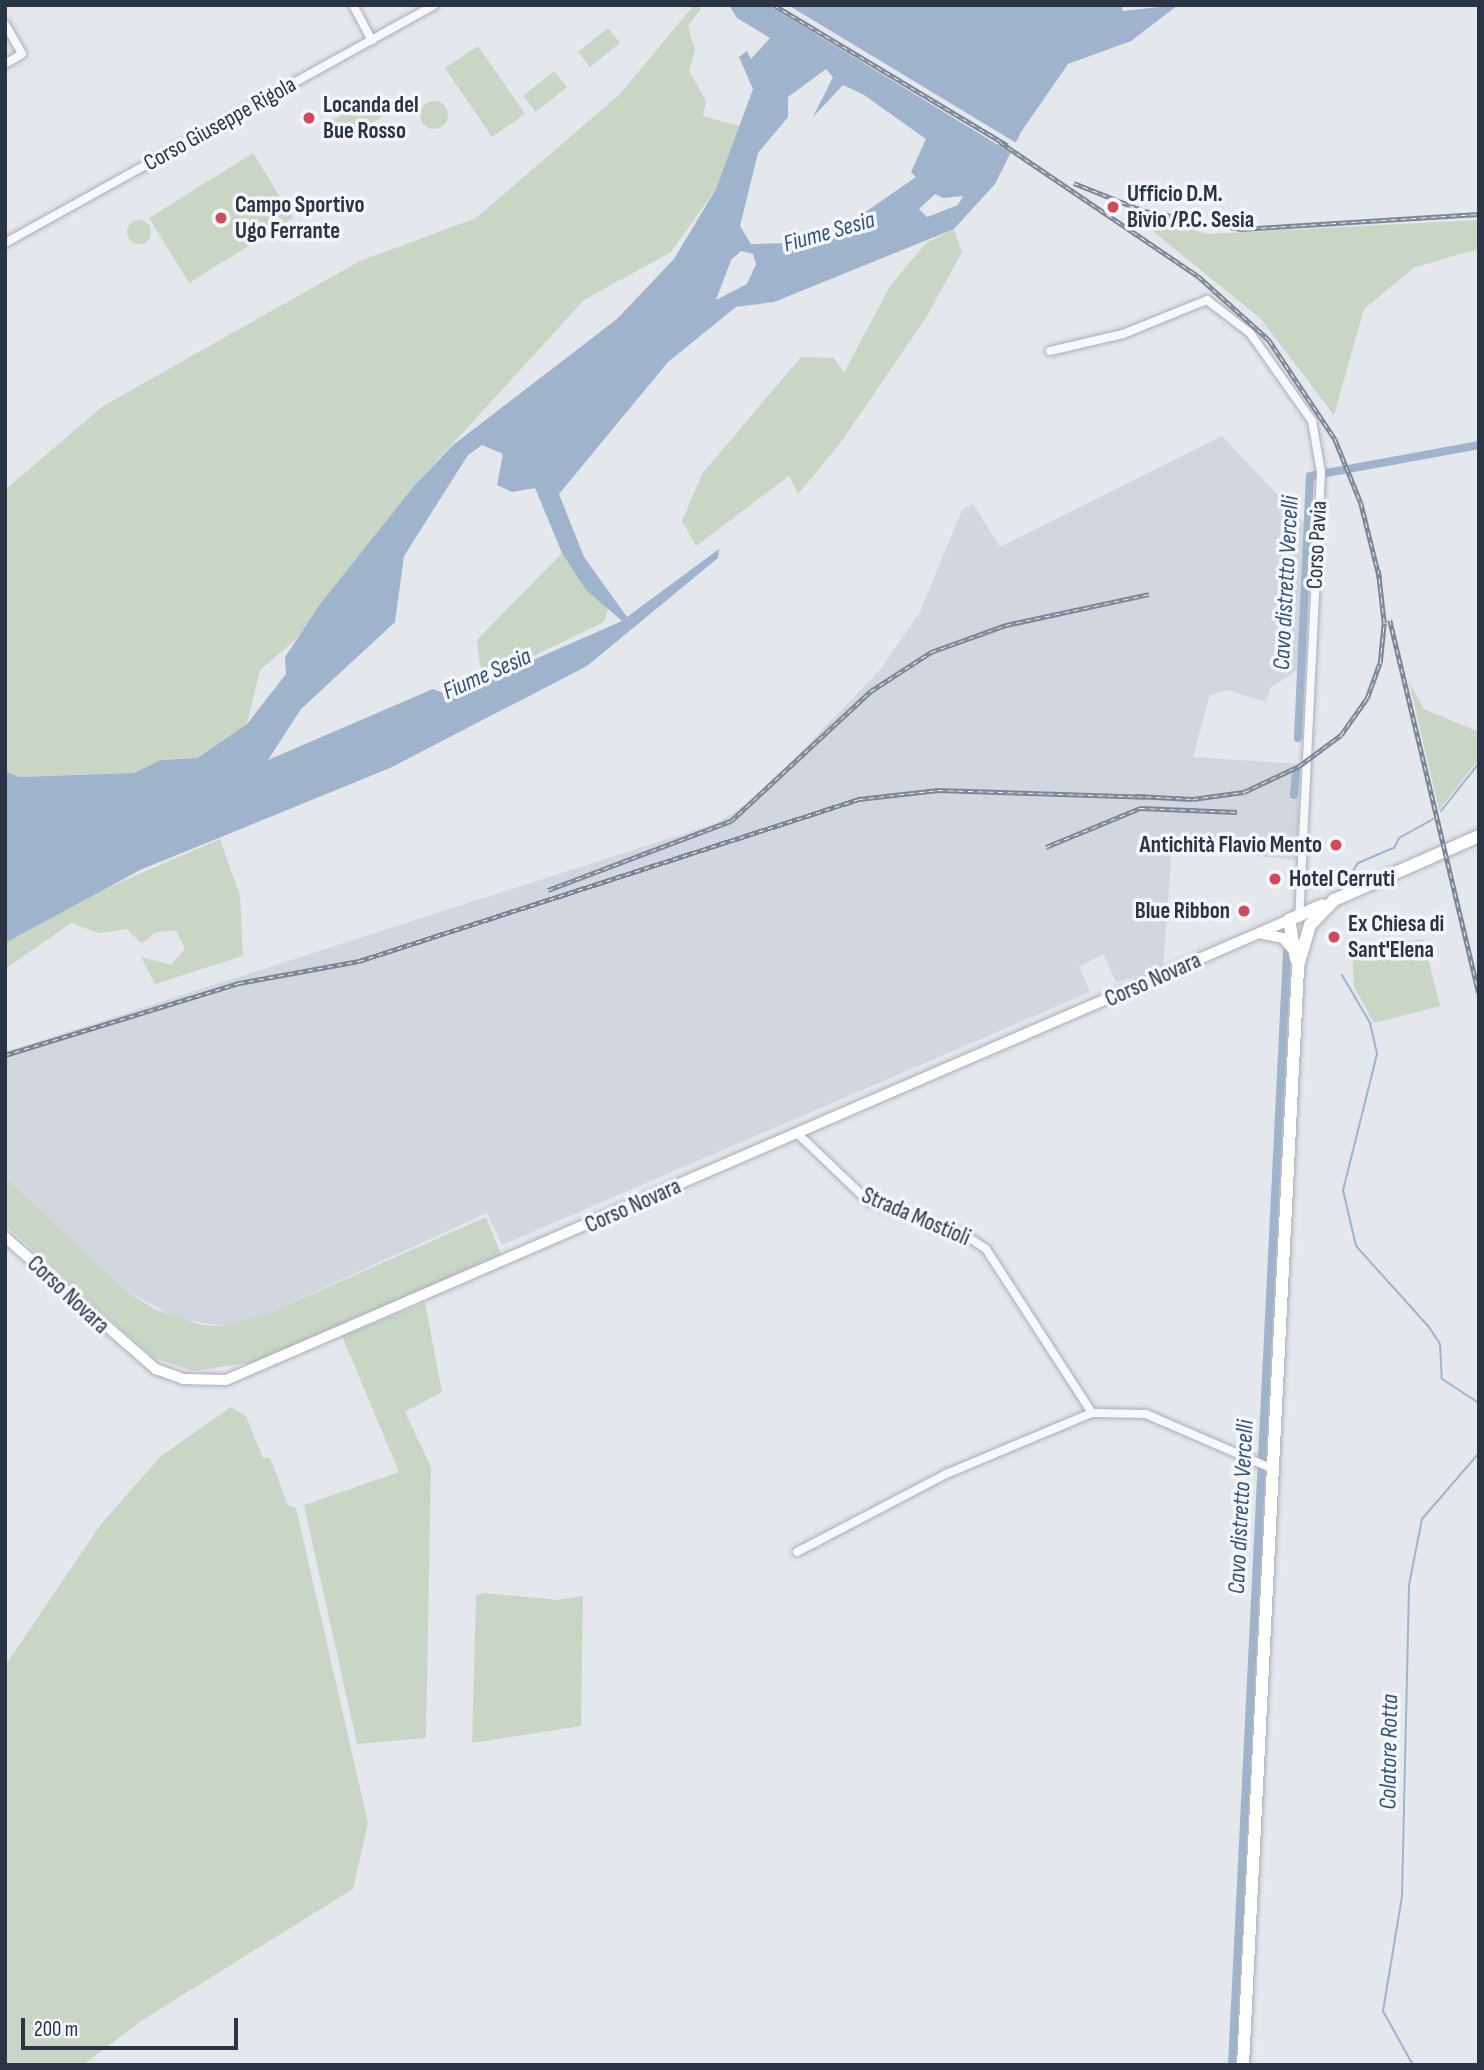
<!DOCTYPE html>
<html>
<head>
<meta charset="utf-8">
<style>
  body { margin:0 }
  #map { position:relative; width:1484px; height:2070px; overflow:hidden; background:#e4e7ec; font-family:"Sofia Sans Condensed",sans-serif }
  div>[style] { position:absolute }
  .built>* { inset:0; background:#d2d6de }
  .green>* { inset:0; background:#c9d6c5 }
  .round { border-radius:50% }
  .water>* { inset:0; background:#9fb4cc }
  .pier>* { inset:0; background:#e4e7ec }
  .stream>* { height:2px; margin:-1px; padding:0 1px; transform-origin:1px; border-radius:1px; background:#9fb4cc }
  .canal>* { height:8px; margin:-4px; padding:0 4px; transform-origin:4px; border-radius:4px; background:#9fb4cc }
  .roads { filter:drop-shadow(0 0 2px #a9aeb7) drop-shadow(0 0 2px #a9aeb7) }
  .minor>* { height:8px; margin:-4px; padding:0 4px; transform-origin:4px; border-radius:4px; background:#f7f8fa }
  .secondary>* { height:10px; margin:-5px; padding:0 5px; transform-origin:5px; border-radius:5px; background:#fff }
  .primary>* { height:12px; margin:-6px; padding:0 6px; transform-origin:6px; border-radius:6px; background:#fff }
  .rail>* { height:4.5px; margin-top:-2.25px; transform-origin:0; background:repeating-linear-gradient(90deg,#f4f6f9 0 5px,#7d8696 0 10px); box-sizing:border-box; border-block:2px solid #7d8696 }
  .dots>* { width:19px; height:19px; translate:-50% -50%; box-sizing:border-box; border:4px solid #f4f6f9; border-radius:50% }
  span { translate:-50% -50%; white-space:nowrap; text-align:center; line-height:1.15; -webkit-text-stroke:7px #f4f6f9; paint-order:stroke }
  .poi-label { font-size:23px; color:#2b3445; font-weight:700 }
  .left { translate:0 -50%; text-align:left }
  .right { translate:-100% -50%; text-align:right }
  .street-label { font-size:23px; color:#2b3445 }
  .water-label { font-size:24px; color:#34527a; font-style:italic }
  .frame { position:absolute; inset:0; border:7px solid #2b3445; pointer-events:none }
  .scale { position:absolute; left:21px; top:2018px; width:217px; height:32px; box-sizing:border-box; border:4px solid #2b3445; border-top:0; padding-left:9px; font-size:21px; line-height:24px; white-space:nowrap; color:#2b3445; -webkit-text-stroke:5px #f4f6f9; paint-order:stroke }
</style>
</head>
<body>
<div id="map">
  <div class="built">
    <div style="clip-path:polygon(1222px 436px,1306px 525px,1299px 669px,1270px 688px,1266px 702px,1227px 690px,1210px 695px,1193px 757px,1300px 764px,1296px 860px,1172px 847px,1163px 968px,1116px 982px,1103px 954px,1079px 967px,1090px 992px,502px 1245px,487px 1213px,269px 1313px,224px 1326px,179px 1319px,126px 1291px,5px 1177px,5px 1052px,717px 823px,757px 797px,880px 670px,920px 612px,962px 510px,973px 504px,1000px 547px)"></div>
  </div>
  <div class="green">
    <div style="clip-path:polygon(694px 5px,701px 9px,688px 26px,695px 51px,689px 71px,706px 101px,703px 116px,740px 126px,716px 189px,671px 252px,584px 300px,415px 485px,295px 640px,260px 670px,247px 724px,196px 758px,161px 760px,134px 773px,19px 777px,5px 771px,5px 490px,103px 406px,360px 261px,476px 218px,620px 94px)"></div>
    <div style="clip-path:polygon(608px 28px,620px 43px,590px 67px,578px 52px)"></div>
    <div style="clip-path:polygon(478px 46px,525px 114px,492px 137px,445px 68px)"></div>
    <div style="clip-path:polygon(554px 71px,567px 87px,536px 112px,523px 96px)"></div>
    <div style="clip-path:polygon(370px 97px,382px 117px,345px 140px,333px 120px)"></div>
    <div class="round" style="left:420px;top:101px;width:28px;height:28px"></div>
    <div style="clip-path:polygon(253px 153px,293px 218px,189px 283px,149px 218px)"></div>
    <div style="clip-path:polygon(1129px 212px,1208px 234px,1479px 220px,1479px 249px,1415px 267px,1364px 309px,1334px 415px,1260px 318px)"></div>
    <div class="round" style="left:127px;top:220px;width:24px;height:24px"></div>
    <div style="clip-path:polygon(954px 229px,962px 252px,927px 316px,841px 442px,798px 494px,789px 476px,696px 546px,682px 521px,702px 474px,801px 357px,834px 358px,844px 373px,890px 286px,926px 243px)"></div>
    <div style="clip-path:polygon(562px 553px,586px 590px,609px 606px,604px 622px,482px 681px,477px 640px)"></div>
    <div style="clip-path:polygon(1409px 682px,1424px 709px,1479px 732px,1479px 759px,1439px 810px)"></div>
    <div style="clip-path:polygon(220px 839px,240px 896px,243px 956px,155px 984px,141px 957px,171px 965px,185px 949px,176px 930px,154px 933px,142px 944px,127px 929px,99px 933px,71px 923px,5px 969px,5px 943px,93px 894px)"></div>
    <div style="clip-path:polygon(1423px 939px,1440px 1006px,1374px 1023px,1354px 987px,1352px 952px)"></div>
    <div style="clip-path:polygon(5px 1177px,126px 1291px,154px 1309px,202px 1325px,224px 1326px,269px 1313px,486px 1217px,501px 1254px,265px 1360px,194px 1371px,154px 1358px,5px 1225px)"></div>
    <div style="clip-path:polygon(425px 1303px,442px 1392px,405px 1412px,431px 1467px,426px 1738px,357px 1744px,304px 1505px,399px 1472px,342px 1336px)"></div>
    <div style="clip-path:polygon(231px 1407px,246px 1416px,263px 1458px,270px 1458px,288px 1505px,296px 1508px,368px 1823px,353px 1889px,144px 2019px,83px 2065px,5px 2065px,5px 1666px,101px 1524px,161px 1456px)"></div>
    <div style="clip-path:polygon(485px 1593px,557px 1600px,583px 1596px,581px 1726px,472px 1743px,476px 1595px)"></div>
  </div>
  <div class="water">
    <div style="clip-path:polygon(evenodd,729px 5px,1121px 5px,1123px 11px,1178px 5px,1131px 41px,1068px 64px,1021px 132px,995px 184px,954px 229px,774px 302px,736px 307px,668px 362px,559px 494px,584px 557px,627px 617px,719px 549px,718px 558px,587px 666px,390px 768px,140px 870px,5px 943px,5px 771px,19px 777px,134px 773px,161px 760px,197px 758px,247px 724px,286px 674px,285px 657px,321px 603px,415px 485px,453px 445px,617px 319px,674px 259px,716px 189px,753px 89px,739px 57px,747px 51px,751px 59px,770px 38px,737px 18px,729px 5px,826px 69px,833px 77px,813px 117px,843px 85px,864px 95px,926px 139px,911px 172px,916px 177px,861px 215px,791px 243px,751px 244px,740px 226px,758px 153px,788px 117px,788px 97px,826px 69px,729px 5px,935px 194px,943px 198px,963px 196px,958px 205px,927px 217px,919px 209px,935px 194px,729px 5px,741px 251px,753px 254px,756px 264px,747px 284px,716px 300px,731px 260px,741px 251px,729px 5px,482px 445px,503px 454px,497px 485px,512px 492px,535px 488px,562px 553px,586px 590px,622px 621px,451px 696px,433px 689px,268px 760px,301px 709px,395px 622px,404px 556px,468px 455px,482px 445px)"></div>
  </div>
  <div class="pier">
    <div style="clip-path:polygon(768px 5px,788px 5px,1018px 144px,1013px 154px)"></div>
  </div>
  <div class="stream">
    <div style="left:1441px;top:811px;width:61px;rotate:-51.6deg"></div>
    <div style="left:1341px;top:890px;width:32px;rotate:-58deg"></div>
    <div style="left:1358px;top:863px;width:39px;rotate:-23deg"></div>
    <div style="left:1394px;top:848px;width:11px;rotate:-63deg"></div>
    <div style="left:1399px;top:838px;width:39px;rotate:-29deg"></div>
    <div style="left:1342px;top:975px;width:56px;rotate:59.7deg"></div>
    <div style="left:1370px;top:1023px;width:32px;rotate:77deg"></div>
    <div style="left:1377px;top:1054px;width:140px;rotate:104deg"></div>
    <div style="left:1343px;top:1190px;width:57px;rotate:76.9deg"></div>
    <div style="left:1356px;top:1246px;width:109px;rotate:48deg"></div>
    <div style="left:1429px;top:1327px;width:20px;rotate:57deg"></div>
    <div style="left:1440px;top:1344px;width:35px;rotate:87deg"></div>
    <div style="left:1442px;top:1379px;width:44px;rotate:33deg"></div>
    <div style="left:1413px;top:2065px;width:62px;rotate:-119.1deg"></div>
    <div style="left:1383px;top:2011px;width:117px;rotate:-80.6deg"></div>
    <div style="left:1402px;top:1896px;width:311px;rotate:-88.7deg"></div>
    <div style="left:1409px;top:1585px;width:67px;rotate:-78.9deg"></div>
    <div style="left:1422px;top:1519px;width:87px;rotate:-49.2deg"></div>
  </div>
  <div class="canal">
    <div style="left:1298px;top:738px;width:262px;rotate:-87.4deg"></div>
    <div style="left:1310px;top:476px;width:172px;rotate:-10.4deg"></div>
    <div style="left:1294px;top:795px;width:24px;rotate:-85deg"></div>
    <div style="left:1232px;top:2065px;width:1115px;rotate:-87.17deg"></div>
  </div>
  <div class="roads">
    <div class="minor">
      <div style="left:353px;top:5px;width:40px;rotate:62deg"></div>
      <div style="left:5px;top:24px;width:34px;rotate:60deg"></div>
      <div style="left:22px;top:54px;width:20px;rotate:150deg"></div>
      <div style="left:5px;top:243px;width:491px;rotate:-29deg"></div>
      <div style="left:1050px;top:351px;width:75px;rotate:-13.1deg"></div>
      <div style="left:1123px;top:334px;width:91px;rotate:-22deg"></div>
      <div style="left:1207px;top:300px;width:54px;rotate:37.5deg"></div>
      <div style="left:1250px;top:333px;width:108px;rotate:54.8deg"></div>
      <div style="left:1312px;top:421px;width:52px;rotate:80deg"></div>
      <div style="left:1321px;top:472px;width:445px;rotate:92.8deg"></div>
      <div style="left:798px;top:1134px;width:97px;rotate:43.7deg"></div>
      <div style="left:868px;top:1201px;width:101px;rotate:19.2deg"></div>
      <div style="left:963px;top:1234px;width:27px;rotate:33deg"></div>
      <div style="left:986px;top:1249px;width:195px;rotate:57.1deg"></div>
      <div style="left:797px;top:1552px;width:168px;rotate:-27.6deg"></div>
      <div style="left:946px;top:1474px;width:158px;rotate:-22.7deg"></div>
      <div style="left:1092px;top:1413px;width:54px;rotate:1.1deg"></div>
      <div style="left:1146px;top:1414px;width:138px;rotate:23.4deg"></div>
    </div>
    <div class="secondary">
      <div style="left:1263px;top:934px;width:20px;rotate:11deg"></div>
      <div style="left:1283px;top:938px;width:17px;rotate:50deg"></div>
      <div style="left:5px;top:1237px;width:201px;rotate:41.2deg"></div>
      <div style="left:156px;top:1369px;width:29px;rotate:20deg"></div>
      <div style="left:183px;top:1379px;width:43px;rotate:1.3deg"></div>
      <div style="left:226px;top:1380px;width:1158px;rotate:-23.4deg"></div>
    </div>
    <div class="primary">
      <div style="left:1296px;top:959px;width:40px;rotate:-100deg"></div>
      <div style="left:1289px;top:920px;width:36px;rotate:-24deg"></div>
      <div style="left:1243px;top:2065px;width:1100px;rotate:-87.13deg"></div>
      <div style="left:1298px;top:966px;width:43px;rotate:-73.7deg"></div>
      <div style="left:1310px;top:925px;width:35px;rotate:-46deg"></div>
      <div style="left:1334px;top:900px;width:158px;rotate:-23.8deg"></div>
    </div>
  </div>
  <div class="rail">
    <div style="left:774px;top:5px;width:272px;rotate:31deg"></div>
    <div style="left:1000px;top:142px;width:239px;rotate:34.1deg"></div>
    <div style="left:1198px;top:276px;width:96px;rotate:42deg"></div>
    <div style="left:1269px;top:340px;width:119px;rotate:56.3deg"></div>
    <div style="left:1335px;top:439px;width:69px;rotate:67.9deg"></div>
    <div style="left:1361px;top:503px;width:78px;rotate:76deg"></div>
    <div style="left:1074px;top:183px;width:75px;rotate:21.8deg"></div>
    <div style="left:1144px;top:211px;width:99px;rotate:10.5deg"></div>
    <div style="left:1241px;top:229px;width:238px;rotate:-3.6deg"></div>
    <div style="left:1390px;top:620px;width:383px;rotate:76.6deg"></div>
    <div style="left:1136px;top:796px;width:57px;rotate:3deg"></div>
    <div style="left:1193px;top:799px;width:51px;rotate:-7.8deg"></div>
    <div style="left:1244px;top:792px;width:61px;rotate:-25.3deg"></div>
    <div style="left:1299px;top:766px;width:52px;rotate:-36.4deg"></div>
    <div style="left:1341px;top:735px;width:45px;rotate:-54.9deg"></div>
    <div style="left:1367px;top:698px;width:37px;rotate:-70deg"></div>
    <div style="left:1380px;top:663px;width:40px;rotate:-84.3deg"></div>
    <div style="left:1384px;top:623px;width:53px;rotate:-96.5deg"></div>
    <div style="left:1046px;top:847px;width:102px;rotate:-22.5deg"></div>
    <div style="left:1140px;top:808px;width:97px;rotate:2.4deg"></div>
    <div style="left:548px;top:890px;width:196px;rotate:-20.7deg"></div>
    <div style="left:731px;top:821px;width:191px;rotate:-42.9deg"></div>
    <div style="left:871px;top:691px;width:72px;rotate:-33deg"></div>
    <div style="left:931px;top:652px;width:80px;rotate:-19.8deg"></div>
    <div style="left:1006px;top:625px;width:146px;rotate:-12.2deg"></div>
    <div style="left:5px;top:1055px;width:245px;rotate:-17.1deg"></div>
    <div style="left:239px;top:983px;width:122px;rotate:-10.4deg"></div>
    <div style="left:359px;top:961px;width:526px;rotate:-17.95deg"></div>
    <div style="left:859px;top:799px;width:80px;rotate:-6.5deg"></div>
    <div style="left:938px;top:790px;width:207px;rotate:1.9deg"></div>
  </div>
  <div class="dots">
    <div style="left:309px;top:118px;background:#d1495b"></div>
    <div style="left:1113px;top:207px;background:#d1495b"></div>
    <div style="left:221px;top:218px;background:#d1495b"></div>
    <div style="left:1336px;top:845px;background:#d1495b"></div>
    <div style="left:1275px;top:879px;background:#d1495b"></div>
    <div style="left:1244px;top:911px;background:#d1495b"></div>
    <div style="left:1334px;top:937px;background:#d1495b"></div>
  </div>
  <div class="poi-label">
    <span class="left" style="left:323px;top:118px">Locanda del<br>Bue Rosso</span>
    <span class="left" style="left:1127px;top:207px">Ufficio D.M.<br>Bivio /P.C. Sesia</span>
    <span class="left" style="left:235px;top:218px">Campo Sportivo<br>Ugo Ferrante</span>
    <span class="right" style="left:1322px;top:845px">Antichità Flavio Mento</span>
    <span class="left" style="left:1289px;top:879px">Hotel Cerruti</span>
    <span class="right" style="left:1230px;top:911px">Blue Ribbon</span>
    <span class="left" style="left:1348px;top:937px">Ex Chiesa di<br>Sant'Elena</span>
  </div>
  <div class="street-label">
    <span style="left:220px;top:124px;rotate:-29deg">Corso Giuseppe Rigola</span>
    <span style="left:1317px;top:545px;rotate:-87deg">Corso Pavia</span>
    <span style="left:1153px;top:980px;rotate:-24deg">Corso Novara</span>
    <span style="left:633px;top:1206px;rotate:-24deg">Corso Novara</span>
    <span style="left:916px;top:1217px;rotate:23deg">Strada Mostioli</span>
    <span style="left:68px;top:1295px;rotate:43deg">Corso Novara</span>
  </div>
  <div class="water-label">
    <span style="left:829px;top:232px;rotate:-16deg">Fiume Sesia</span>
    <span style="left:1286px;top:583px;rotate:-87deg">Cavo distretto Vercelli</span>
    <span style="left:487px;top:674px;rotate:-24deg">Fiume Sesia</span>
    <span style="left:1241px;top:1507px;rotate:-87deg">Cavo distretto Vercelli</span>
    <span style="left:1389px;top:1752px;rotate:-89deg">Colatore Rotta</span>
  </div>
  <div class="frame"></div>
  <div class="scale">200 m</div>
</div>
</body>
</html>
